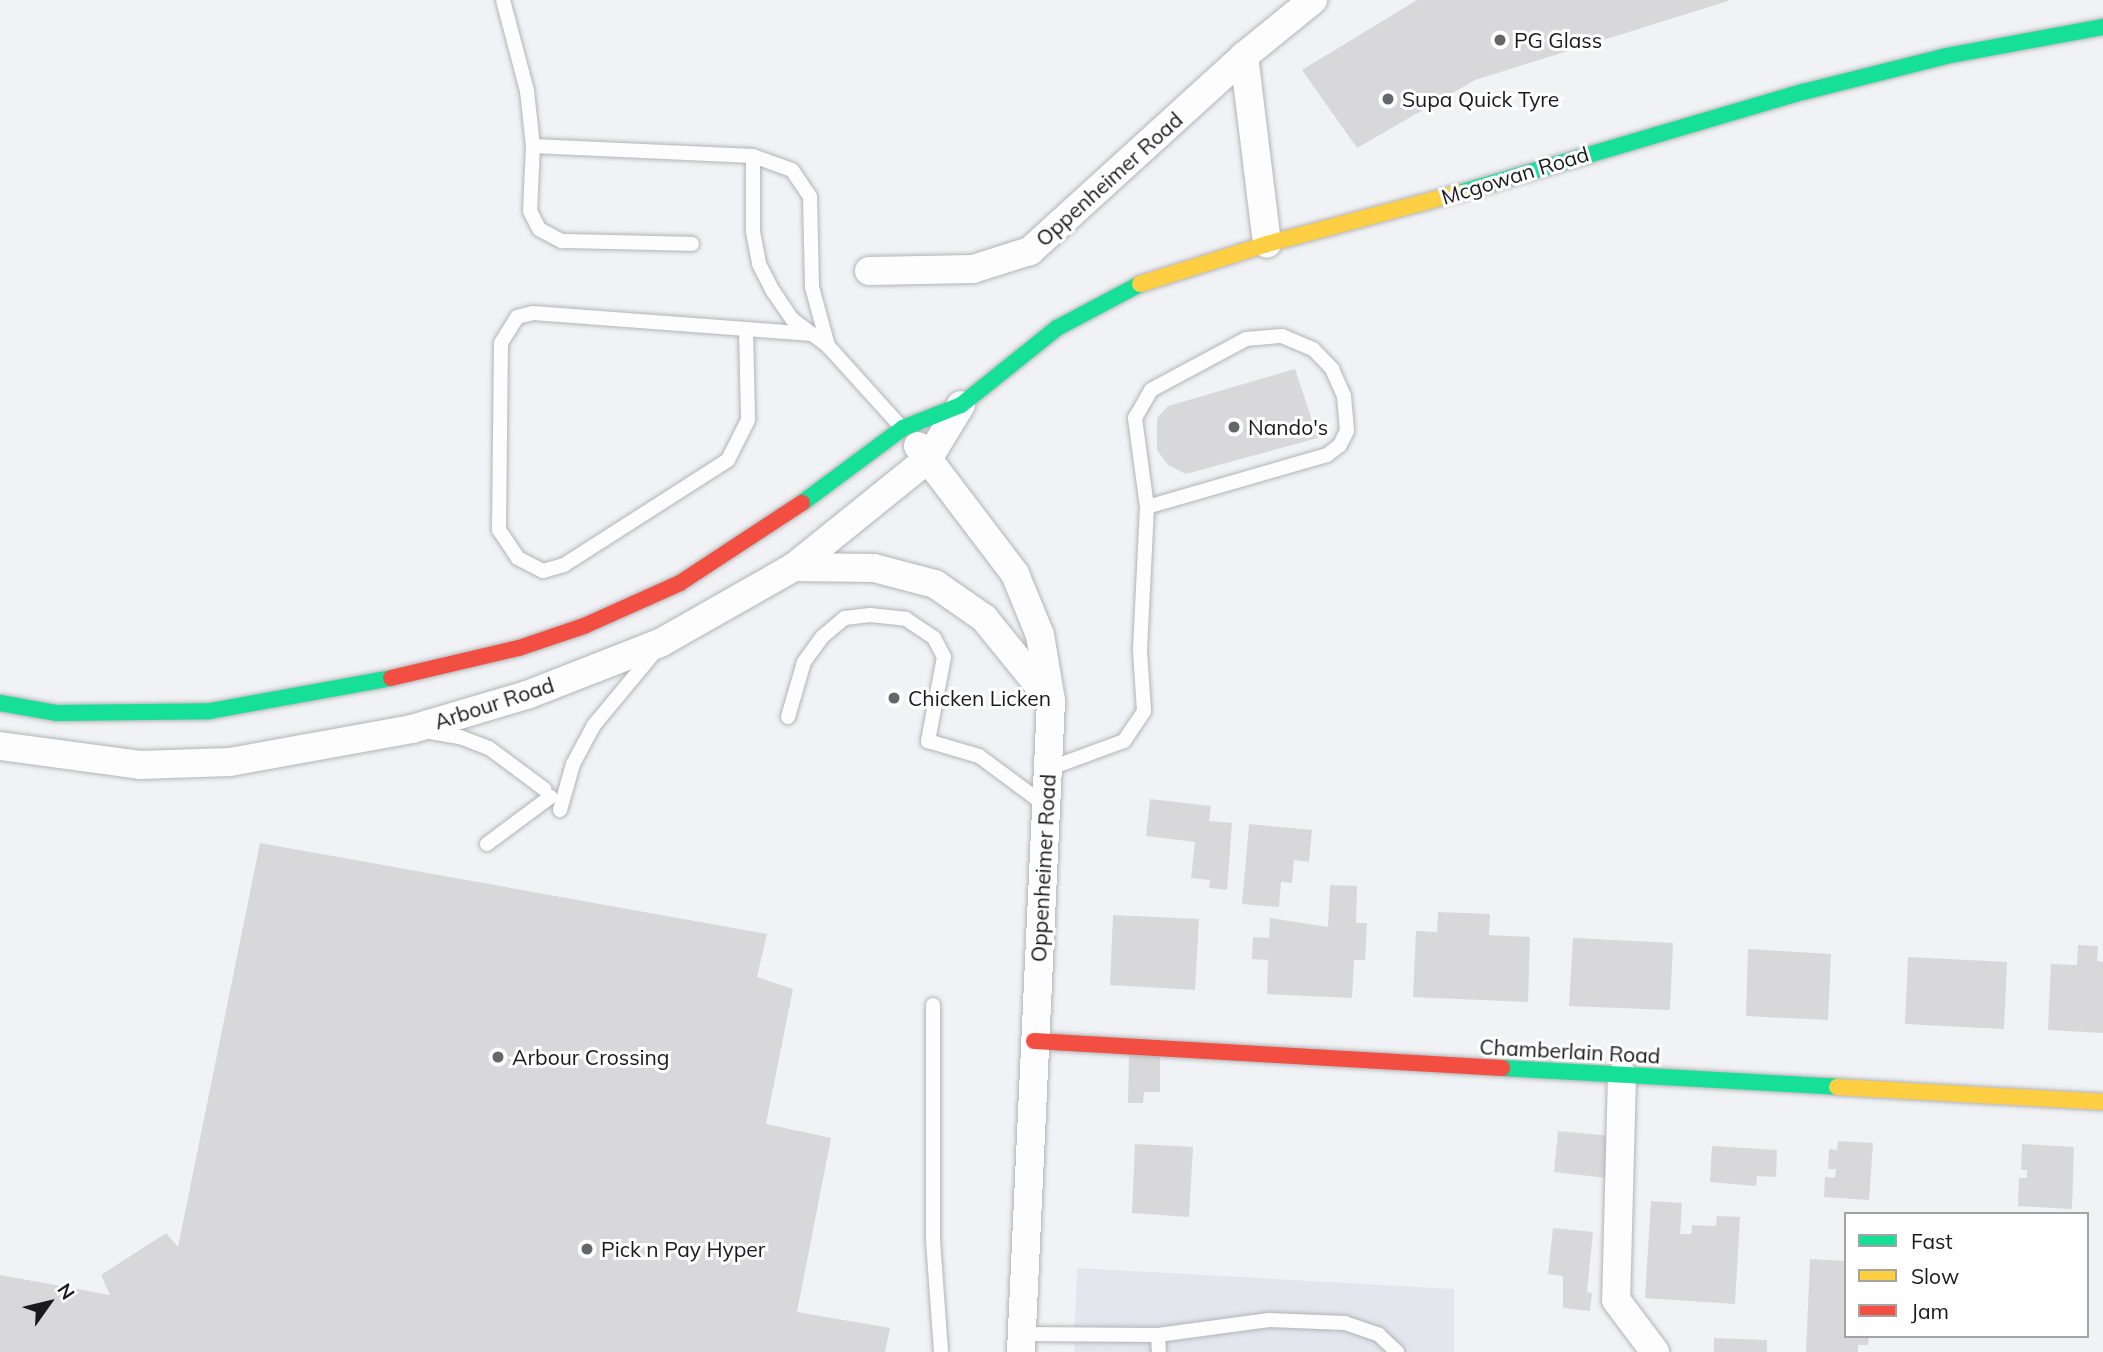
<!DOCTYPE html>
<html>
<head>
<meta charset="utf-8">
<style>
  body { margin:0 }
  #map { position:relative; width:2103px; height:1352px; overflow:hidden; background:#f1f2f5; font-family:Mulish,sans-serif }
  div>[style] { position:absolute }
  .built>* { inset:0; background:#e4e5ed }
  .building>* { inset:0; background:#d8d8db }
  .roads { filter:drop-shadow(0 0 2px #b3b4b6) drop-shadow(0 0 2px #b3b4b6) }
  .lane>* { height:14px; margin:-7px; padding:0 7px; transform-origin:7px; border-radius:7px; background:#fdfdfe }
  .street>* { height:28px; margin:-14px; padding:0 14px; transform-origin:14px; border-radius:14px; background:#fdfdfe }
  .fast>* { height:16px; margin:-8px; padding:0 8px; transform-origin:8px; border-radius:8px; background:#16e098 }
  .slow>* { height:16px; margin:-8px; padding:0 8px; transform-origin:8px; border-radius:8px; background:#ffcf43 }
  .jam>* { height:16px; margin:-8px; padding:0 8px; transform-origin:8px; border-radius:8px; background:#f24e42 }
  .dots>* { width:19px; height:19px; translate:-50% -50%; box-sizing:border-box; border:4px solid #fefefe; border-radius:50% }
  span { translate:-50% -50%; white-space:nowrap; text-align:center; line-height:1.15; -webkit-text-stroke:6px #fefefe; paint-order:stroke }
  .poi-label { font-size:21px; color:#1a1a1d }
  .left { translate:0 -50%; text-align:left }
  .street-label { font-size:21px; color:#1a1a1d }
  .legend { position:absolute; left:1844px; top:1212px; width:245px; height:126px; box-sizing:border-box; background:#fefefe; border:2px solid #a3a3a4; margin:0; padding:9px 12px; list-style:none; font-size:21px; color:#1a1a1d }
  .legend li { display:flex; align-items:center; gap:14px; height:35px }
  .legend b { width:35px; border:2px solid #a3a3a4 }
  .north { position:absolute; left:14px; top:1268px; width:70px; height:70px; -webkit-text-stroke:5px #fefefe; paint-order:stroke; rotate:56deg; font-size:19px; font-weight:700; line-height:28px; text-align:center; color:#1a1a1d }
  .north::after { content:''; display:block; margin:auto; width:24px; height:32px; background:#1a1a1d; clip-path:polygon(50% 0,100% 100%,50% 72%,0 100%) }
</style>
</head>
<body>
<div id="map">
  <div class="built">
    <div style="clip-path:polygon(1077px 1268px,1454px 1289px,1454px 1352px,1074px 1352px)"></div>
  </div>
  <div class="building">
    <div style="clip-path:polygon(1417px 0,1728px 0,1728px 1px,1475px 80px,1357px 148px,1302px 70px)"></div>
    <div style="clip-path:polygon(1295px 369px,1318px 438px,1186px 474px,1168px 465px,1157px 450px,1157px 418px,1168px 406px)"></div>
    <div style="clip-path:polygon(1150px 799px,1211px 806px,1209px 821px,1232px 823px,1227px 890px,1209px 888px,1210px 880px,1191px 878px,1195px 842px,1146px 836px)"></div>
    <div style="clip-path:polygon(1249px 824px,1312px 830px,1309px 862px,1294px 860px,1292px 883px,1281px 882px,1279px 907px,1242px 904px)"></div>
    <div style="clip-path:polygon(260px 843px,767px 934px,757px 977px,793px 989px,766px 1124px,831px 1138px,797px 1312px,890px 1328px,885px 1352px,0 1352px,0 1275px,110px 1295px,101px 1275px,166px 1233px,178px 1247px)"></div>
    <div style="clip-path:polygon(1330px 885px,1357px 886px,1356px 923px,1367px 923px,1365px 960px,1354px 960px,1352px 998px,1267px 994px,1268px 960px,1252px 959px,1253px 937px,1269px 938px,1270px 918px,1328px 927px)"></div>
    <div style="clip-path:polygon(1438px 912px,1490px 914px,1489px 935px,1530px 937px,1528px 1002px,1413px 997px,1416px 931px,1437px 932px)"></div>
    <div style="clip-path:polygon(1113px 915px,1199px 919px,1195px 990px,1110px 985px)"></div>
    <div style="clip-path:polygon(1573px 938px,1673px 943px,1670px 1010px,1569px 1006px)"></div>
    <div style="clip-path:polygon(2078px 945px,2098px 946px,2097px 961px,2103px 962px,2103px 1033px,2048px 1030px,2051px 964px,2077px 965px)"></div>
    <div style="clip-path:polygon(1748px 949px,1831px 954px,1828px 1020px,1746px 1016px)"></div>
    <div style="clip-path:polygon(1908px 957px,2007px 962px,2004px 1029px,1905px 1024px)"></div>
    <div style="clip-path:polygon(1129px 1054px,1160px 1055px,1160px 1092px,1144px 1092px,1143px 1103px,1128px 1103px)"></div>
    <div style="clip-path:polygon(1558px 1131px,1611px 1136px,1607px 1178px,1554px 1172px)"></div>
    <div style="clip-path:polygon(1838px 1141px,1873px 1143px,1869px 1200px,1824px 1197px,1825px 1177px,1835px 1178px,1836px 1169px,1828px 1169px,1829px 1149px,1837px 1150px)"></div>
    <div style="clip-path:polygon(1135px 1144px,1193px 1147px,1189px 1217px,1132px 1213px)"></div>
    <div style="clip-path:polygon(2022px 1144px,2074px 1147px,2072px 1209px,2018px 1206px,2019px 1178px,2027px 1178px,2027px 1170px,2021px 1170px)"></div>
    <div style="clip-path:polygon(1712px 1146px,1777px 1150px,1776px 1177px,1757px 1176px,1756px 1186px,1710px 1182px)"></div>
    <div style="clip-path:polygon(1651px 1201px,1682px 1203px,1680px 1234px,1691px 1234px,1692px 1225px,1716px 1226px,1717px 1216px,1740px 1217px,1735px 1304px,1645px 1298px)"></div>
    <div style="clip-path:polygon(1553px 1228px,1593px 1232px,1587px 1292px,1592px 1293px,1590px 1311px,1563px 1308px,1563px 1276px,1548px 1274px)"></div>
    <div style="clip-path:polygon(1810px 1259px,1846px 1261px,1846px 1336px,1869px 1336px,1868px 1345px,1858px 1345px,1858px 1352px,1806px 1352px)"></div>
    <div style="clip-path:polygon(1714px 1338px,1767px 1340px,1767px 1352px,1714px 1352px)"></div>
  </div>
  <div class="roads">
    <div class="lane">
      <div style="left:503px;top:0;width:94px;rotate:75.2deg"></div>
      <div style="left:527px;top:91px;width:55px;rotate:83.8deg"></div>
      <div style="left:533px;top:146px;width:65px;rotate:92.6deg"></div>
      <div style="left:530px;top:211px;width:20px;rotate:63deg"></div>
      <div style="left:539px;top:229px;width:26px;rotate:28deg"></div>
      <div style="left:562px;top:241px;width:130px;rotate:1.3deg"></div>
      <div style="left:533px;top:146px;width:220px;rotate:2.6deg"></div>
      <div style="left:753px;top:156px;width:41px;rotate:19.7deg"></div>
      <div style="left:792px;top:170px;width:32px;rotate:56deg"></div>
      <div style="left:810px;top:197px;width:90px;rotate:88.7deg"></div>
      <div style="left:812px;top:287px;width:61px;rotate:74.8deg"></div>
      <div style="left:753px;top:156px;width:76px;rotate:90deg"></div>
      <div style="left:753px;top:232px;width:33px;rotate:79deg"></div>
      <div style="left:759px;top:264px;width:30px;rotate:63deg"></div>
      <div style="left:773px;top:291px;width:34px;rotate:56deg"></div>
      <div style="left:792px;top:319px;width:45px;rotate:36.9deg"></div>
      <div style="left:828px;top:346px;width:110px;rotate:47.9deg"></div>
      <div style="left:746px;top:329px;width:91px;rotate:88.7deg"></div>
      <div style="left:748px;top:420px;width:45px;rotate:116.6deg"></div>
      <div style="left:728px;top:460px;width:195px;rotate:147.4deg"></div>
      <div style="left:564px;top:565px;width:22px;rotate:164deg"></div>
      <div style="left:543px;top:571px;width:28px;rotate:-153deg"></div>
      <div style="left:518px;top:558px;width:34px;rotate:-124deg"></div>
      <div style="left:499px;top:530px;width:187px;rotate:-89.4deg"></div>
      <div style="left:501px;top:343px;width:31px;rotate:-58deg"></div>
      <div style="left:517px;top:317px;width:16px;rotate:-14deg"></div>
      <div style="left:533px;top:313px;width:214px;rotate:4.3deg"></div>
      <div style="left:746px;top:329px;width:66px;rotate:4.3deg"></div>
      <div style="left:788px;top:717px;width:57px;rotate:-73.8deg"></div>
      <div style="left:804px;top:662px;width:31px;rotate:-54deg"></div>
      <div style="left:822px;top:637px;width:30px;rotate:-40deg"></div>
      <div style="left:845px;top:618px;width:25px;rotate:-7deg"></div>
      <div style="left:870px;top:615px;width:36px;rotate:6deg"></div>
      <div style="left:906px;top:619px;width:34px;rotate:34deg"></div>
      <div style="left:934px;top:638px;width:21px;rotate:62deg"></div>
      <div style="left:944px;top:657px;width:86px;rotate:100.8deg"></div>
      <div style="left:928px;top:741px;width:53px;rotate:16.4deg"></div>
      <div style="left:979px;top:756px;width:82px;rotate:36.6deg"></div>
      <div style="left:425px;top:731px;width:36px;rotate:10deg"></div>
      <div style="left:460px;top:737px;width:31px;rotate:21deg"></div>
      <div style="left:489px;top:748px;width:69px;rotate:36.7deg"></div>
      <div style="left:1048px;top:769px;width:81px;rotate:-20.2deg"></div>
      <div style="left:1124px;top:741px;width:36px;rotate:-56deg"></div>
      <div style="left:1144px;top:711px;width:61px;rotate:-93.8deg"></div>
      <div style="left:1140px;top:650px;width:143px;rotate:-87.2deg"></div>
      <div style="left:1147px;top:507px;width:90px;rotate:-97.7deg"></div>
      <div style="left:1135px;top:418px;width:32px;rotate:-60deg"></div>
      <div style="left:1151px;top:390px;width:108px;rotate:-28.2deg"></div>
      <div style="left:1246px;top:339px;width:36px;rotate:-5deg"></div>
      <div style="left:1282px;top:336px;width:34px;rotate:23deg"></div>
      <div style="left:1313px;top:349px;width:28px;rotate:46deg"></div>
      <div style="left:1332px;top:369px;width:30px;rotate:66deg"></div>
      <div style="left:1344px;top:396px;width:35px;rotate:85deg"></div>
      <div style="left:1347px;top:431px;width:16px;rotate:117deg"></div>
      <div style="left:1340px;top:445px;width:16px;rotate:142deg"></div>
      <div style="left:1327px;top:455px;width:187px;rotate:163.9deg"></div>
      <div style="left:560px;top:810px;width:48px;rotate:-74.2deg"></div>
      <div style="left:573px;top:764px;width:44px;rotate:-61.7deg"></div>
      <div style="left:594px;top:725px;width:99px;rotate:-50.3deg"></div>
      <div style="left:487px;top:844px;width:79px;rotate:-36.7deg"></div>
      <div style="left:933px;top:1005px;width:235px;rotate:90deg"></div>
      <div style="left:933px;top:1240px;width:112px;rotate:85.9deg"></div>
      <div style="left:1021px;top:1334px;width:137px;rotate:0.4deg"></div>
      <div style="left:1158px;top:1335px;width:112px;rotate:-7.7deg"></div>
      <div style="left:1269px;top:1320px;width:76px;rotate:2.3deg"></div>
      <div style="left:1345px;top:1323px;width:36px;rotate:19deg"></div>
      <div style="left:1379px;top:1335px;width:25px;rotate:43deg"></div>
      <div style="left:1158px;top:1335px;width:17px;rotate:87deg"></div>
    </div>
    <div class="street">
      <div style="left:1244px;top:56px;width:189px;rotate:83deg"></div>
      <div style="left:869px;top:271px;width:104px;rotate:-1.1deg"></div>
      <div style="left:973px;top:269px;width:60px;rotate:-17.5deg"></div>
      <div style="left:1030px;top:251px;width:290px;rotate:-42.3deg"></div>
      <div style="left:1244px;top:56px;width:89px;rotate:-39.1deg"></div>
      <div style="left:918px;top:446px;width:161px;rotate:52.8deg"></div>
      <div style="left:1015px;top:574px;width:66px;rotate:67.7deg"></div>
      <div style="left:1040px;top:635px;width:67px;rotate:80.5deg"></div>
      <div style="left:1051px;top:701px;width:652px;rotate:92.64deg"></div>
      <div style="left:794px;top:567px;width:80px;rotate:0.7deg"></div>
      <div style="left:874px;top:568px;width:63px;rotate:14.7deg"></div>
      <div style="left:935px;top:584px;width:60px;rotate:34.8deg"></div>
      <div style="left:984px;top:618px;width:97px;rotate:50.9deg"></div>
      <div style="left:0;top:746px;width:141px;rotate:7.7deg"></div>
      <div style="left:140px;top:765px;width:90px;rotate:-1.9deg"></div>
      <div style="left:230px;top:762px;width:185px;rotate:-10.3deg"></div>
      <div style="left:412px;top:729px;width:120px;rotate:-16.5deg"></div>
      <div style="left:527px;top:695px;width:145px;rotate:-21.4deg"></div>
      <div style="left:662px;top:642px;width:152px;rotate:-29.6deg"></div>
      <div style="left:794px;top:567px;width:172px;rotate:-38.9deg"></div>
      <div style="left:928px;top:459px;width:63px;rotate:-58.6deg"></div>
      <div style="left:1622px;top:1075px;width:225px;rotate:91.5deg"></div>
      <div style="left:1616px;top:1300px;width:65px;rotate:53.1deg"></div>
    </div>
    <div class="fast">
      <div style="left:1459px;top:193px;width:359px;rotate:-16.4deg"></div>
      <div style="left:1803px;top:92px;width:147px;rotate:-14.1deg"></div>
      <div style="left:1946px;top:56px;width:160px;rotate:-10.5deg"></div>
      <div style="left:802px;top:503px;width:126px;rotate:-36.6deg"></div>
      <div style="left:903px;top:428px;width:62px;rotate:-21.6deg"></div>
      <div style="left:961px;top:405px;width:123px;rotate:-38.7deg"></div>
      <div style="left:1057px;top:328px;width:94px;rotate:-27.9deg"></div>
      <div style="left:0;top:703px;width:58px;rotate:10deg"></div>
      <div style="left:57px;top:713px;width:153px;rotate:-0.7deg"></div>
      <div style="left:210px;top:711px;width:184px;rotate:-10.3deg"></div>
      <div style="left:1502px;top:1068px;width:336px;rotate:3.2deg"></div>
    </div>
    <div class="slow">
      <div style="left:1140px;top:284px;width:133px;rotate:-17.5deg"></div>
      <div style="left:1267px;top:244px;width:199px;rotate:-14.9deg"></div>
      <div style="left:1837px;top:1087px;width:266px;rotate:3.2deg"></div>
    </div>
    <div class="jam">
      <div style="left:391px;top:678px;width:131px;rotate:-13.2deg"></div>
      <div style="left:519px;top:648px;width:69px;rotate:-18.7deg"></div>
      <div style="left:584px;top:626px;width:105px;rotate:-24.1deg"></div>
      <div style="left:680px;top:583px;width:146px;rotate:-33.3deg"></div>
      <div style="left:1034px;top:1041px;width:469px;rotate:3.3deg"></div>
    </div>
  </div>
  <div class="dots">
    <div style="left:1500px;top:40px;background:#656669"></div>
    <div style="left:1388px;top:99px;background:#656669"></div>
    <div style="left:1234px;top:427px;background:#656669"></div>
    <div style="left:894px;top:698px;background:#656669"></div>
    <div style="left:498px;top:1057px;background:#656669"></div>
    <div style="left:587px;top:1249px;background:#656669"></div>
  </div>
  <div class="poi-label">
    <span class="left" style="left:1514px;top:40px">PG Glass</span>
    <span class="left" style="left:1402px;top:99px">Supa Quick Tyre</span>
    <span class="left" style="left:1248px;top:427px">Nando's</span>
    <span class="left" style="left:908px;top:698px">Chicken Licken</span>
    <span class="left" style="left:512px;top:1057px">Arbour Crossing</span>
    <span class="left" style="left:601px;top:1249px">Pick n Pay Hyper</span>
  </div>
  <div class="street-label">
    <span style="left:1515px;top:175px;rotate:-17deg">Mcgowan Road</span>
    <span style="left:1109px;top:179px;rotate:-42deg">Oppenheimer Road</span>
    <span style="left:494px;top:703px;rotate:-18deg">Arbour Road</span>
    <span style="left:1043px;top:868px;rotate:-87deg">Oppenheimer Road</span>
    <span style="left:1570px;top:1051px;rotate:3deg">Chamberlain Road</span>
  </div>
  <ul class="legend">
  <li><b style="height:9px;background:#16e098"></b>Fast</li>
  <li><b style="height:9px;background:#ffcf43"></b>Slow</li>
  <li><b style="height:9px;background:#f24e42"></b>Jam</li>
  </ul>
  <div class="north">N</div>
</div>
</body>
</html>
